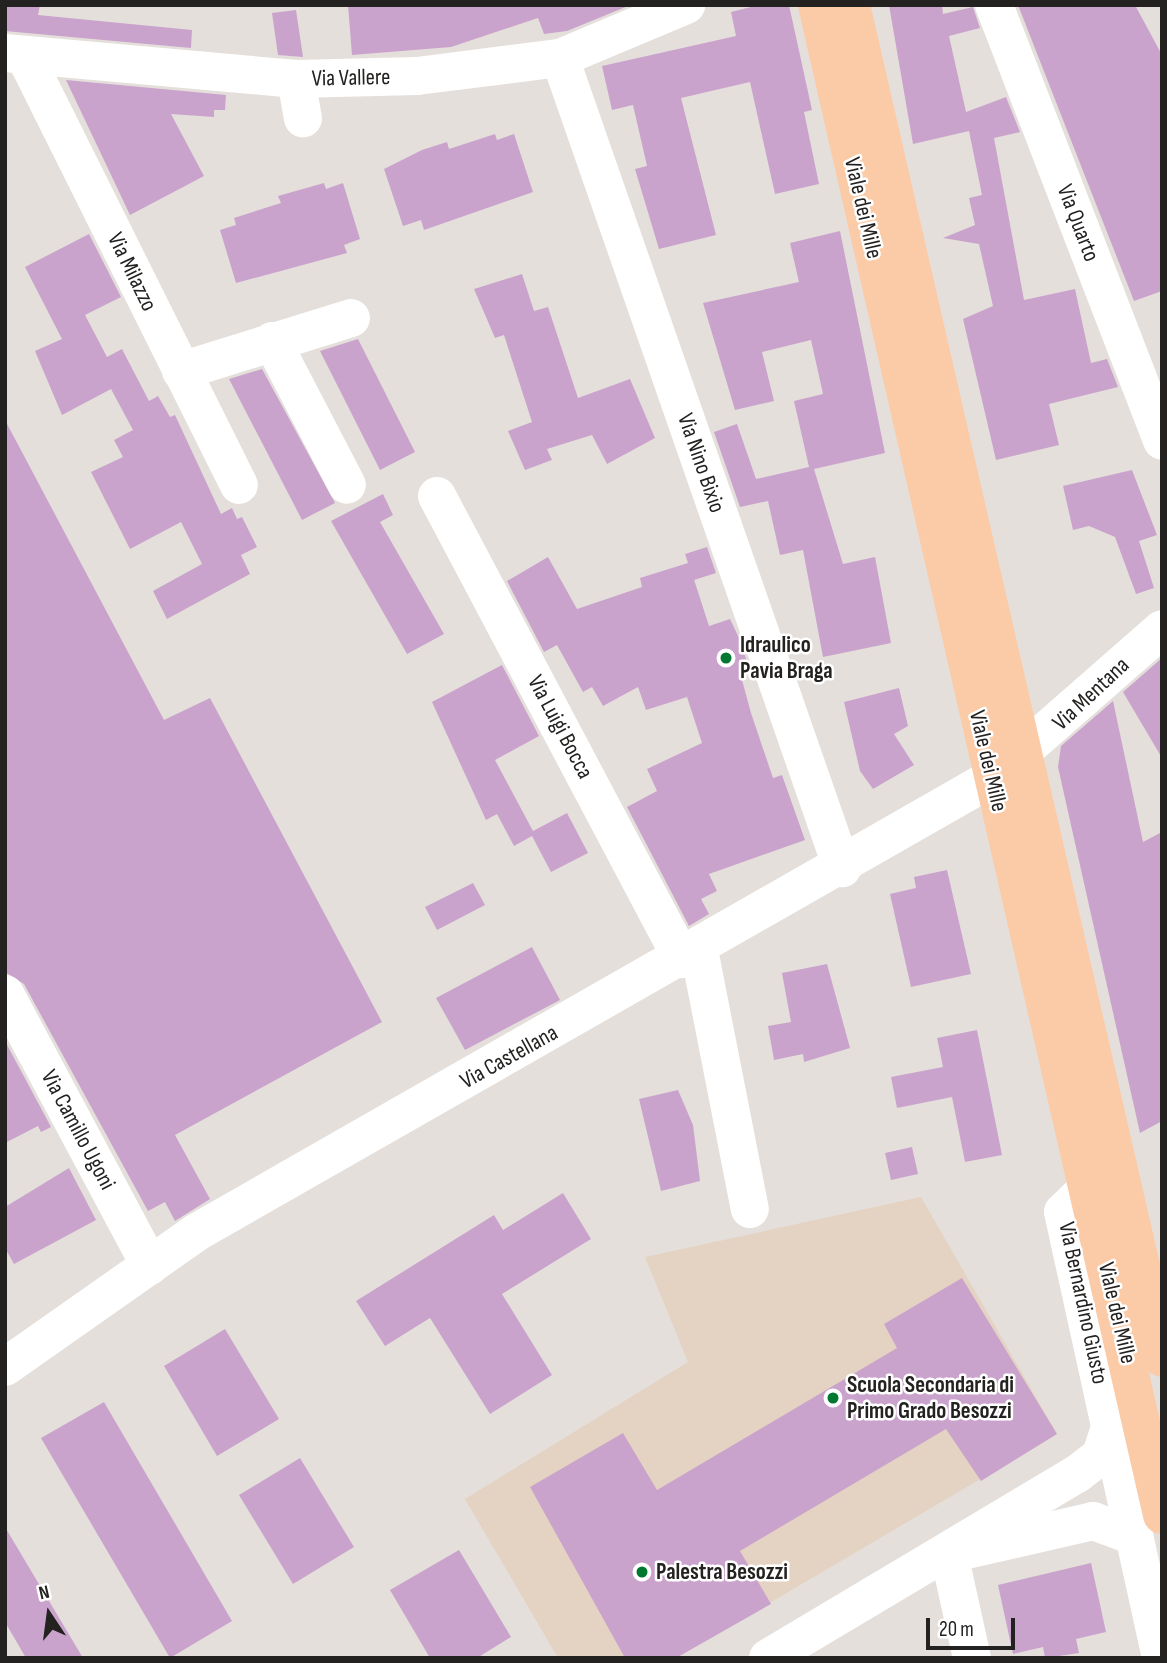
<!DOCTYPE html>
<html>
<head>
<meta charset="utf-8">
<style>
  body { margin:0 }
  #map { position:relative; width:1167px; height:1663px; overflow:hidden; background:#e4dfdb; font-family:"Sofia Sans Condensed",sans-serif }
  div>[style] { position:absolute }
  .education>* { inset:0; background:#e4d3c2 }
  .building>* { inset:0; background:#caa3cd }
  .minor>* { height:38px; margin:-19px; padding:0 19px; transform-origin:19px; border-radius:19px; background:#fff }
  .major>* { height:38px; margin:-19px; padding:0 19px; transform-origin:19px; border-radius:19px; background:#fbcba7 }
  .dots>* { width:19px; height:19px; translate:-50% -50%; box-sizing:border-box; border:4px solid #fff; border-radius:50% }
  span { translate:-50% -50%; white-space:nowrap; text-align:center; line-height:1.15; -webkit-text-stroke:5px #fff; paint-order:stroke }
  .street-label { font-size:23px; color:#242220 }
  .poi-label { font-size:23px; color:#242220; font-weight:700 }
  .left { translate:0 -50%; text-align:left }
  .frame { position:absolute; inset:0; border:7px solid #242220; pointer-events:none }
  .north { position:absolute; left:14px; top:1579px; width:70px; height:70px; -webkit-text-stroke:5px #fff; paint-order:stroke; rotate:347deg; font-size:19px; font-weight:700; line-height:28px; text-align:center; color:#242220 }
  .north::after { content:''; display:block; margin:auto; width:24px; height:32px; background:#242220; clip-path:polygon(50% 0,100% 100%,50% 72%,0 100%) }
  .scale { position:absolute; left:926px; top:1618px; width:89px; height:32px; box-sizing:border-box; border:4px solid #242220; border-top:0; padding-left:9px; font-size:21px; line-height:24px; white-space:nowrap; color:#242220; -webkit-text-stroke:5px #fff; paint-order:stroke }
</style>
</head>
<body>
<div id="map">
  <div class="education">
    <div style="clip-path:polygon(921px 1197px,1057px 1434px,676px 1658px,558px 1658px,465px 1499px,688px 1362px,645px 1257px)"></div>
  </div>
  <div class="building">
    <div style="clip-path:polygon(5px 5px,40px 5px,38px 15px,192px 30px,191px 48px,5px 31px)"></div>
    <div style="clip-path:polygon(348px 5px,628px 5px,628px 6px,567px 31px,544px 34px,538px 18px,451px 47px,352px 55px)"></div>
    <div style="clip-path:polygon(759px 5px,789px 5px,812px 110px,804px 112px,819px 184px,775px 194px,750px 82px,681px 98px,716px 235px,659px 249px,635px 169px,647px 166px,633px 105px,612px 110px,602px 66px,736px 36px,731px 12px)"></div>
    <div style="clip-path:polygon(889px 5px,942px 5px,943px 14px,973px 7px,980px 28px,949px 36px,966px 112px,1006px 97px,1020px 132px,994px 138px,1024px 300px,1075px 289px,1091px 363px,1107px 359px,1118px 387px,1049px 404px,1059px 445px,996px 460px,963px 319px,993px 306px,979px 244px,943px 238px,975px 225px,969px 198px,982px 195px,969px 131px,913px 144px)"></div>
    <div style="clip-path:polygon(1018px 5px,1135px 5px,1162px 55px,1162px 291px,1134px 301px)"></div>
    <div style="clip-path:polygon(296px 10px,303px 57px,278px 55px,272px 13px)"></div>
    <div style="clip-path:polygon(66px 80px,226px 95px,225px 110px,214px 110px,214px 117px,171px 114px,204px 176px,130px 215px)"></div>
    <div style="clip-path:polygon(495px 134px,497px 140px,514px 134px,533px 192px,424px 230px,421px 220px,403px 226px,384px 169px,422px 150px,447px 142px,449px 149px)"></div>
    <div style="clip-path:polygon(324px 183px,326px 189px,343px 183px,360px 239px,344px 245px,347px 253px,236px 283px,220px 230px,236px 225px,234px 218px,281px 203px,278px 196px)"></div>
    <div style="clip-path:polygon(840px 231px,885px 453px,814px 469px,843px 564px,875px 557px,891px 643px,823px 657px,803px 550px,780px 555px,768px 501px,740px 507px,714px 432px,737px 424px,756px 479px,809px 467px,794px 401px,823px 394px,811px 340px,762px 352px,774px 401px,735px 410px,703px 303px,799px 282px,790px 243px)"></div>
    <div style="clip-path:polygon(89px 234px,121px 297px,85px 315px,107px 357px,122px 349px,149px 401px,158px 396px,170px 417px,175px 415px,221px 514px,232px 508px,237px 519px,242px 517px,257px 547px,241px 555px,250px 574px,167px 619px,153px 591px,202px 564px,181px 522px,130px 549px,91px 472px,123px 457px,114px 440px,133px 430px,111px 389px,62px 415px,35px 351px,62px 339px,25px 267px)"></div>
    <div style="clip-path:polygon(522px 274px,534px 311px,548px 307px,578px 398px,630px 379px,655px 438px,607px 464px,592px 435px,547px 449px,552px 460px,525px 470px,508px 431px,532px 422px,504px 335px,495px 338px,474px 289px)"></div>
    <div style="clip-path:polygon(358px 339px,415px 452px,380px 470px,320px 351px)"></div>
    <div style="clip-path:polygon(262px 369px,335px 503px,302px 520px,229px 379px)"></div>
    <div style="clip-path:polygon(5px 420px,164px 720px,210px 698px,382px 1022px,175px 1135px,210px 1199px,175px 1221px,165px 1202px,148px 1211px,24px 984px,5px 972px)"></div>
    <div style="clip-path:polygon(1132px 470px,1157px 535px,1139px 541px,1154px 588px,1136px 594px,1115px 537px,1089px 526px,1073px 530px,1063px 486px)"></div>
    <div style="clip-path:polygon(383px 494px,393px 515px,380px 522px,444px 634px,407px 654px,331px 521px)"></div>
    <div style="clip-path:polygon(707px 547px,716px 573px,694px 580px,689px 564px,709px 626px,730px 619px,739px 638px,748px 665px,739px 669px,751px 713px,773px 778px,782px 775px,805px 840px,709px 874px,717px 891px,701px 899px,709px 914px,689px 926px,627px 807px,657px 791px,647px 769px,702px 743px,687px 697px,646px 710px,638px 687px,603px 706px,592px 687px,583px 692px,557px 645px,544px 652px,507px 581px,548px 557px,577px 609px,642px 587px,640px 578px,688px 563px,685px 554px)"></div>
    <div style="clip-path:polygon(1162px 658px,1162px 758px,1123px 692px)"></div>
    <div style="clip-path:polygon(502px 665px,539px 736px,495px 760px,533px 831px,567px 813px,588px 853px,551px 872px,532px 836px,514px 846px,497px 814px,486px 820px,432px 702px)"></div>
    <div style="clip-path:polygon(899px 688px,908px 726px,894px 734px,914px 765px,873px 789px,860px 771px,844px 702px)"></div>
    <div style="clip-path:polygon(1113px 701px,1143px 842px,1162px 832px,1162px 1121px,1140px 1133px,1058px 767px,1061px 746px)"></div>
    <div style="clip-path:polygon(947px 870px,971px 974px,911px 987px,890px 894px,916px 888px,914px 877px)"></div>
    <div style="clip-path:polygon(473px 883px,485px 905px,437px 930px,425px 907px)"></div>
    <div style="clip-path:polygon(532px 947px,560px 1000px,465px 1050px,436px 998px)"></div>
    <div style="clip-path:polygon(827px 964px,850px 1048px,804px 1062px,803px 1054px,774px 1060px,768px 1026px,791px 1022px,782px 973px)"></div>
    <div style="clip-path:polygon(977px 1030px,1002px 1155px,965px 1162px,952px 1097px,897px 1108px,891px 1077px,943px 1067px,937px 1038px)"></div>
    <div style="clip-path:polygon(5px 1041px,51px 1127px,41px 1132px,38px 1126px,5px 1143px)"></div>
    <div style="clip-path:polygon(678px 1090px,693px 1125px,700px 1181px,661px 1191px,639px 1099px)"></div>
    <div style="clip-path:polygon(912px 1147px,918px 1174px,891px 1180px,885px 1153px)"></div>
    <div style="clip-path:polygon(69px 1168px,96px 1220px,14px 1264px,5px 1248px,5px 1207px)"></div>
    <div style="clip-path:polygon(563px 1193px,591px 1239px,502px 1294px,552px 1375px,490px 1414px,430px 1318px,385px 1346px,356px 1301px,494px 1215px,503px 1230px)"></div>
    <div style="clip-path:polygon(962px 1278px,1057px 1434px,981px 1481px,946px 1429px,740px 1551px,771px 1604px,676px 1658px,625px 1658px,530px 1487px,623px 1433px,657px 1490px,897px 1348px,884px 1324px)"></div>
    <div style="clip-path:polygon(225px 1329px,279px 1419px,217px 1456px,164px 1366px)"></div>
    <div style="clip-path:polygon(104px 1402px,232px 1621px,170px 1658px,41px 1438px)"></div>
    <div style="clip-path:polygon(300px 1458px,354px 1547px,293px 1584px,239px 1495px)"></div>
    <div style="clip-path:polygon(5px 1527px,83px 1658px,26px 1658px,5px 1622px)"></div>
    <div style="clip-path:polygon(459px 1550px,511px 1637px,477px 1658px,430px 1658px,390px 1590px)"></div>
    <div style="clip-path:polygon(1091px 1563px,1106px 1632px,1076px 1639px,1079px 1653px,1045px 1658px,1043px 1647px,1013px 1654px,998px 1585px)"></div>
  </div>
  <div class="minor">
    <div style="left:994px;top:5px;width:467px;rotate:68.9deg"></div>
    <div style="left:5px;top:53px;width:292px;rotate:5.1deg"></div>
    <div style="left:296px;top:79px;width:121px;rotate:-1.4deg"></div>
    <div style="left:417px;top:76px;width:144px;rotate:-7.2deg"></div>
    <div style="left:560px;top:58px;width:137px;rotate:-22.8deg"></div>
    <div style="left:26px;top:58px;width:477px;rotate:63.5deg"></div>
    <div style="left:560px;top:58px;width:858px;rotate:70.8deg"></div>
    <div style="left:296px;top:79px;width:40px;rotate:80deg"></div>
    <div style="left:272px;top:341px;width:162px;rotate:62.5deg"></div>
    <div style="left:181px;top:371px;width:178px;rotate:-17.3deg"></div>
    <div style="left:437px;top:496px;width:524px;rotate:62.11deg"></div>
    <div style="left:699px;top:950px;width:264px;rotate:78.9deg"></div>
    <div style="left:5px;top:994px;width:308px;rotate:61.9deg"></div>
    <div style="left:1115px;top:1183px;width:26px;rotate:171deg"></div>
    <div style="left:1089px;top:1187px;width:36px;rotate:136deg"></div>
    <div style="left:1063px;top:1212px;width:457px;rotate:77.6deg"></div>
    <div style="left:5px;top:1367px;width:235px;rotate:-35.1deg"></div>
    <div style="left:197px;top:1232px;width:916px;rotate:-29.73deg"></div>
    <div style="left:992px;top:778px;width:226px;rotate:-41.2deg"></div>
    <div style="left:768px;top:1658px;width:360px;rotate:-30.8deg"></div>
    <div style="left:1077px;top:1474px;width:31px;rotate:-38deg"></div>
    <div style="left:1101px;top:1455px;width:28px;rotate:-72deg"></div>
    <div style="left:972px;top:1658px;width:107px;rotate:-102.5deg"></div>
    <div style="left:949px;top:1554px;width:148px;rotate:-12.9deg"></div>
    <div style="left:1093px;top:1521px;width:44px;rotate:20.1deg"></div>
  </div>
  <div class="major">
    <div style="left:817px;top:5px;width:1549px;rotate:77.13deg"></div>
    <div style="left:851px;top:5px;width:1388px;rotate:77.05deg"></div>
  </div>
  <div class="dots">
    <div style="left:726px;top:658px;background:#00782f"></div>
    <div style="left:833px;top:1398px;background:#00782f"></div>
    <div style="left:642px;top:1572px;background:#00782f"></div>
  </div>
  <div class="street-label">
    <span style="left:351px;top:78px;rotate:-1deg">Via Vallere</span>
    <span style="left:863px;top:208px;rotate:77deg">Viale dei Mille</span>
    <span style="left:1078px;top:223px;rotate:69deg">Via Quarto</span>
    <span style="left:132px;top:272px;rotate:64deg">Via Milazzo</span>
    <span style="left:701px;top:463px;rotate:71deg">Via Nino Bixio</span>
    <span style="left:1091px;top:694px;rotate:-43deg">Via Mentana</span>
    <span style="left:560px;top:727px;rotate:62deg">Via Luigi Bocca</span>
    <span style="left:988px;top:761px;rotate:77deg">Viale dei Mille</span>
    <span style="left:509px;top:1057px;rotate:-29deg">Via Castellana</span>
    <span style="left:78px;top:1130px;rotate:62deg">Via Camillo Ugoni</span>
    <span style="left:1083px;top:1303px;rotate:78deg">Via Bernardino Giusto</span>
    <span style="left:1117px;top:1313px;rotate:77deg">Viale dei Mille</span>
  </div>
  <div class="poi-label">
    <span class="left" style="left:740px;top:658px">Idraulico<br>Pavia Braga</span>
    <span class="left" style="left:847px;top:1398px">Scuola Secondaria di<br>Primo Grado Besozzi</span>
    <span class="left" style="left:656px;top:1572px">Palestra Besozzi</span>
  </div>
  <div class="frame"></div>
  <div class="north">N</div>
  <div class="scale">20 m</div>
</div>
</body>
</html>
